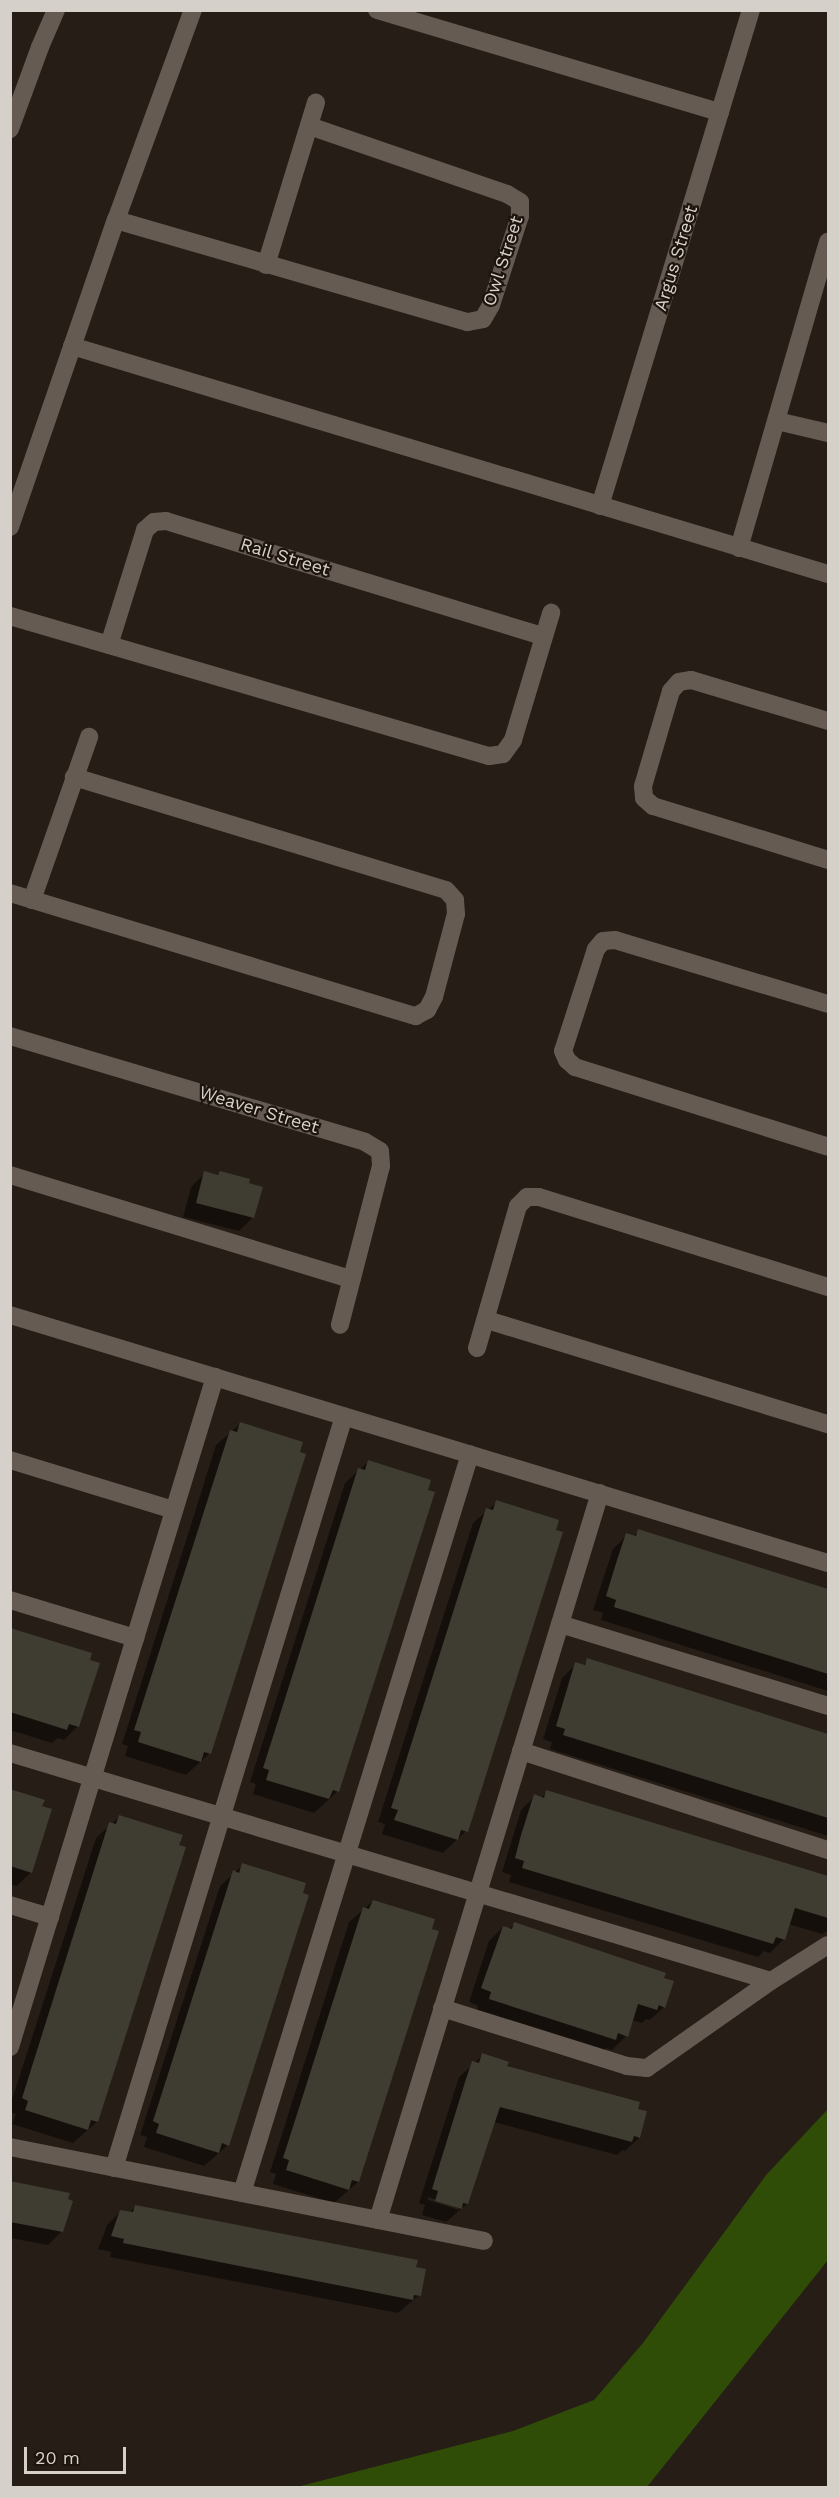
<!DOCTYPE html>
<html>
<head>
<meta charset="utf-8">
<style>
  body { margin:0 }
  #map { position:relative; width:839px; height:2498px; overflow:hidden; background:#261d16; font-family:"Work Sans",sans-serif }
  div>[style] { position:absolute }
  .water>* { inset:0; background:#304d08 }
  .shadow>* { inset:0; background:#0007 }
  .building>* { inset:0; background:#3f3c31 }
  .street>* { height:18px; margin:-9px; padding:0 9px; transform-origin:9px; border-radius:9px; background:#655b52 }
  .secondary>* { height:18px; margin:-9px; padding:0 9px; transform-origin:9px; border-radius:9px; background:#655b52 }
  span { translate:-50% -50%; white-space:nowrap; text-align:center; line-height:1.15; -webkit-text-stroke:4.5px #1c140d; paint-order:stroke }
  .street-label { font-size:18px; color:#d6d0cb }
  .frame { position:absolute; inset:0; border:12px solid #d6d0cb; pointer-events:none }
  .scale { position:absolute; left:24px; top:2447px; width:102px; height:27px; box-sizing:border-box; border:3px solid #d6d0cb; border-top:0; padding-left:8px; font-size:18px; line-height:21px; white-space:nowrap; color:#d6d0cb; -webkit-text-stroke:4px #1c140d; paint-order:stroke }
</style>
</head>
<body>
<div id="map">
  <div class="water">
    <div style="clip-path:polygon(828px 2109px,828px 2260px,647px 2487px,297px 2487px,513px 2431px,594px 2400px,643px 2343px,767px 2174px)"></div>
  </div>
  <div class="shadow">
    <div style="clip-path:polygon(220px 1172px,253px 1217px,239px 1231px,183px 1217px,191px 1187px,205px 1173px,216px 1176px)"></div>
    <div style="clip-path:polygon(240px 1424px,210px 1753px,186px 1775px,125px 1756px,128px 1746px,122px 1744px,216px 1445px)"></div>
    <div style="clip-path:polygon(368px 1462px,338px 1791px,314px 1813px,253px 1794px,256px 1784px,250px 1782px,345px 1483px)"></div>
    <div style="clip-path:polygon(497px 1502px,466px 1831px,443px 1853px,382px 1834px,385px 1824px,378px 1822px,473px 1523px)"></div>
    <div style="clip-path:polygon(639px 1531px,828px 1590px,828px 1691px,601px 1620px,603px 1613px,593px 1610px,613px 1549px,627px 1535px,633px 1537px)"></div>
    <div style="clip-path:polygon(10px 1629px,78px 1726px,64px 1740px,58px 1738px,52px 1743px,10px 1730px)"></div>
    <div style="clip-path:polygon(588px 1660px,828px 1735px,828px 1836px,550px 1749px,552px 1742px,543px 1739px,562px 1678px,576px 1664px,582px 1666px)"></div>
    <div style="clip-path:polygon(10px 1790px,40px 1807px,31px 1872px,17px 1886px,10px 1884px)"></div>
    <div style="clip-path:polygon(547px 1792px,828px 1878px,828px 1930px,822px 1934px,788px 1924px,784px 1939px,770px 1953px,764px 1951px,758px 1957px,509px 1882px,511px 1875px,502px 1872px,521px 1810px,535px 1796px,541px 1798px)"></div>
    <div style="clip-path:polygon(120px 1816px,97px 2122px,73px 2143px,12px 2124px,16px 2114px,10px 2112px,10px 2106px,96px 1838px)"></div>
    <div style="clip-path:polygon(243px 1865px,228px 2145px,204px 2166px,144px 2147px,147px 2137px,140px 2135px,220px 1886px)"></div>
    <div style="clip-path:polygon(373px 1901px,358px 2182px,334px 2203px,273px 2184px,276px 2174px,270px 2172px,349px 1922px)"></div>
    <div style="clip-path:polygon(515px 1924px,662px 1979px,664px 2007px,650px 2020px,646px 2019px,642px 2023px,631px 2020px,626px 2036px,612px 2050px,606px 2048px,601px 2053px,476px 2013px,478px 2006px,469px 2002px,489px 1941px,503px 1927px,509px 1929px)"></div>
    <div style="clip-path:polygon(evenodd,483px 2055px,505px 2067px,636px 2110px,639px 2138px,625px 2151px,622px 2150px,617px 2155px,494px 2122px,467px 2204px,446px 2222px,422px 2215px,425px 2205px,419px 2203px,459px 2077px,483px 2055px,428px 2197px,459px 2207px,459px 2210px,428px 2200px,428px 2197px)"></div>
    <div style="clip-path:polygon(10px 2183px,62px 2231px,48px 2245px,10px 2238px)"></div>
    <div style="clip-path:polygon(135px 2207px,419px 2295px,398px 2313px,110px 2257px,111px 2252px,98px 2249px,107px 2225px,121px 2211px,129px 2213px)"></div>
  </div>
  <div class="building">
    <div style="clip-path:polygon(204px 1171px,218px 1175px,220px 1171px,250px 1179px,249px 1183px,263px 1187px,254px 1218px,196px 1203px)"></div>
    <div style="clip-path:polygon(240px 1422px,303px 1442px,300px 1452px,306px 1454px,211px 1754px,204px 1752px,201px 1762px,138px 1742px,141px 1732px,134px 1730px,230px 1430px,237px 1432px)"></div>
    <div style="clip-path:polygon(368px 1460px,431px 1480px,428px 1490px,435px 1492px,339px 1792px,333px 1790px,329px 1799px,266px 1780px,269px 1770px,263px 1768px,358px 1468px,365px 1470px)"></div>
    <div style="clip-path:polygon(496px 1500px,559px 1520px,556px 1530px,563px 1532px,468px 1832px,461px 1830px,458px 1840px,394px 1820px,398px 1810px,391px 1808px,486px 1508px,493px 1510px)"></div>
    <div style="clip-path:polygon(638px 1529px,828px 1589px,828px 1674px,614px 1607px,616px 1600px,606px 1596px,617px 1560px,626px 1533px,636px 1536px)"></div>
    <div style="clip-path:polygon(10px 1628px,92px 1653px,90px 1660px,100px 1663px,79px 1727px,69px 1724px,67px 1730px,10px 1712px)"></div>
    <div style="clip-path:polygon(587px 1658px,828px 1734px,828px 1818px,563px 1735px,565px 1729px,556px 1726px,575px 1662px,585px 1665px)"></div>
    <div style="clip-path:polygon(10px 1789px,45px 1800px,42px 1806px,52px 1809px,32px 1873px,10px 1866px)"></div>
    <div style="clip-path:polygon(546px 1790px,828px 1876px,828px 1918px,795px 1908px,785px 1940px,776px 1937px,773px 1944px,522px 1868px,524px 1861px,515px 1858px,521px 1835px,534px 1794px,544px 1798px)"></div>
    <div style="clip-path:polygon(119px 1815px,183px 1835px,179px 1845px,186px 1847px,98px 2122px,91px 2120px,88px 2130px,25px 2110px,28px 2101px,22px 2098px,109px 1822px,116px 1824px)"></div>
    <div style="clip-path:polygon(242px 1863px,306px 1883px,303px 1893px,309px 1895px,229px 2146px,222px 2143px,219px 2153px,156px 2133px,159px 2124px,153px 2121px,229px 1883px,233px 1870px,239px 1873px)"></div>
    <div style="clip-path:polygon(373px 1900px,435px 1919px,432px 1929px,439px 1931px,359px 2182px,352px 2180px,349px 2190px,286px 2170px,289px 2160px,283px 2158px,363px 1907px,369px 1909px)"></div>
    <div style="clip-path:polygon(514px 1922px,666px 1973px,664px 1978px,674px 1981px,665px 2008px,659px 2005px,657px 2010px,638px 2004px,628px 2037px,618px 2033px,616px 2040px,489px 1999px,491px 1992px,481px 1988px,503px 1926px,512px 1929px)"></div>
    <div style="clip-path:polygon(482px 2053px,509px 2062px,507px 2066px,640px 2102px,638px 2109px,647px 2111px,640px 2138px,634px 2136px,632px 2142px,500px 2107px,468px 2204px,463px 2203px,462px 2209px,435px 2201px,438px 2191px,432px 2189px,465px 2082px,472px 2061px,479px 2063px)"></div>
    <div style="clip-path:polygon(10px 2181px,70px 2193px,68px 2199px,73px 2201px,63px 2232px,10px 2222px)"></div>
    <div style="clip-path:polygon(135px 2205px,418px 2260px,416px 2267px,426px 2269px,421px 2296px,414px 2295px,413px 2300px,123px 2243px,124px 2239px,111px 2236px,120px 2210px,133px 2212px)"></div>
  </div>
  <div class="street">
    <div style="left:377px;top:10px;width:358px;rotate:16.6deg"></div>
    <div style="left:116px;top:220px;width:366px;rotate:16.2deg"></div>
    <div style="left:468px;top:322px;width:15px;rotate:-11deg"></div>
    <div style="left:483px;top:319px;width:16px;rotate:-60deg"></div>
    <div style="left:491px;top:305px;width:94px;rotate:-72deg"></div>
    <div style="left:520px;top:216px;width:14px;rotate:-90deg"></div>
    <div style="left:520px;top:202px;width:15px;rotate:-148deg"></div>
    <div style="left:507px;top:194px;width:209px;rotate:-161deg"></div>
    <div style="left:266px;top:265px;width:170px;rotate:-72.9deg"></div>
    <div style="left:72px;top:346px;width:790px;rotate:16.78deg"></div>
    <div style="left:777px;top:421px;width:52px;rotate:13.2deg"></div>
    <div style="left:600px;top:506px;width:518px;rotate:-73.07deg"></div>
    <div style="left:10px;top:527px;width:325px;rotate:-71deg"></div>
    <div style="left:116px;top:220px;width:224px;rotate:-69.9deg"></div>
    <div style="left:739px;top:548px;width:319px;rotate:-73.8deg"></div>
    <div style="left:10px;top:616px;width:499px;rotate:16.3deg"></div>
    <div style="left:489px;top:756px;width:14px;rotate:-8deg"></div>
    <div style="left:503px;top:754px;width:17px;rotate:-54deg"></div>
    <div style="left:513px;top:740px;width:133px;rotate:-73.3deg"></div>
    <div style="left:109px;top:645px;width:121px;rotate:-72.6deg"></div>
    <div style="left:145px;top:530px;width:12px;rotate:-42deg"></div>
    <div style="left:154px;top:522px;width:12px;rotate:-5deg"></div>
    <div style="left:166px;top:521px;width:394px;rotate:17deg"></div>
    <div style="left:828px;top:721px;width:143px;rotate:-163.3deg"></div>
    <div style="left:691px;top:680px;width:12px;rotate:171deg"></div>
    <div style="left:679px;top:682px;width:12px;rotate:132deg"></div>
    <div style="left:671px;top:691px;width:99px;rotate:106.4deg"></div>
    <div style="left:643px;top:786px;width:12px;rotate:85deg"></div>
    <div style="left:644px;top:798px;width:12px;rotate:42deg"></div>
    <div style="left:653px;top:806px;width:183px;rotate:17.1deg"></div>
    <div style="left:10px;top:893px;width:424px;rotate:16.9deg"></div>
    <div style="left:416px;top:1016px;width:13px;rotate:-29deg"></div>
    <div style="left:427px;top:1010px;width:15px;rotate:-62deg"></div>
    <div style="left:434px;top:997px;width:86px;rotate:-75.2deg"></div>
    <div style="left:456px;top:914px;width:14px;rotate:-94deg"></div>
    <div style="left:455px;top:900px;width:13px;rotate:-132deg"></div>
    <div style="left:446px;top:890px;width:389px;rotate:-163.1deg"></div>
    <div style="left:32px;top:900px;width:173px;rotate:-70.7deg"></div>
    <div style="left:828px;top:1004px;width:222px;rotate:-163.3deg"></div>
    <div style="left:615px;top:940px;width:12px;rotate:175deg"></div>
    <div style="left:603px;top:941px;width:11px;rotate:131deg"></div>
    <div style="left:596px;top:949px;width:107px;rotate:107.9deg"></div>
    <div style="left:563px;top:1051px;width:10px;rotate:66deg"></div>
    <div style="left:567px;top:1060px;width:11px;rotate:41deg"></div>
    <div style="left:575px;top:1067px;width:265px;rotate:17.5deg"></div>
    <div style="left:10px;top:1036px;width:370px;rotate:16.6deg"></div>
    <div style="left:365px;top:1142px;width:17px;rotate:31deg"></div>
    <div style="left:380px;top:1151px;width:15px;rotate:86deg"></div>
    <div style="left:381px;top:1166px;width:164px;rotate:104.5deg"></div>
    <div style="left:10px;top:1175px;width:357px;rotate:17deg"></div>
    <div style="left:10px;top:1315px;width:855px;rotate:16.87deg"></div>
    <div style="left:487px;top:1320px;width:357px;rotate:17deg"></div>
    <div style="left:477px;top:1348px;width:148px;rotate:-73.9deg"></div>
    <div style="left:518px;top:1206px;width:13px;rotate:-45deg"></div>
    <div style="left:527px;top:1197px;width:12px"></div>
    <div style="left:539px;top:1197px;width:303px;rotate:17.3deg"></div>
    <div style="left:10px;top:1460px;width:171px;rotate:17deg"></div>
    <div style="left:10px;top:1600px;width:131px;rotate:16.9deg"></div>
    <div style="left:560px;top:1624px;width:280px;rotate:17deg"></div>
    <div style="left:521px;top:1751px;width:323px;rotate:17.9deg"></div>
    <div style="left:10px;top:1753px;width:794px;rotate:16.68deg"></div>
    <div style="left:10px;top:1905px;width:42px;rotate:16.7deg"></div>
    <div style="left:442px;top:2008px;width:194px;rotate:17.4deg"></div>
    <div style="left:627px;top:2066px;width:20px;rotate:6deg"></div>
    <div style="left:647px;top:2068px;width:151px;rotate:-35.1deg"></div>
    <div style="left:771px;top:1981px;width:67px;rotate:-32.3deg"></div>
    <div style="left:10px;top:2047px;width:701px;rotate:-72.99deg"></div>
    <div style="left:10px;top:2147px;width:483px;rotate:11.2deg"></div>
    <div style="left:114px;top:2168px;width:786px;rotate:-72.99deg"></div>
    <div style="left:242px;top:2193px;width:773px;rotate:-72.85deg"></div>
    <div style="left:378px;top:2220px;width:760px;rotate:-73.02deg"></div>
  </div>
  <div class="secondary">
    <div style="left:10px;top:129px;width:87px;rotate:-69.9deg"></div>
    <div style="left:40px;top:47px;width:40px;rotate:-66.6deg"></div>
  </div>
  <div class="street-label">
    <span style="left:676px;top:258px;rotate:-73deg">Argus Street</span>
    <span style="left:503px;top:261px;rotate:-72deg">Owl Street</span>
    <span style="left:285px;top:557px;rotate:17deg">Rail Street</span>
    <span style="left:259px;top:1110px;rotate:17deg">Weaver Street</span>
  </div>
  <div class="frame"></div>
  <div class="scale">20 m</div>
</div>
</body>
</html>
